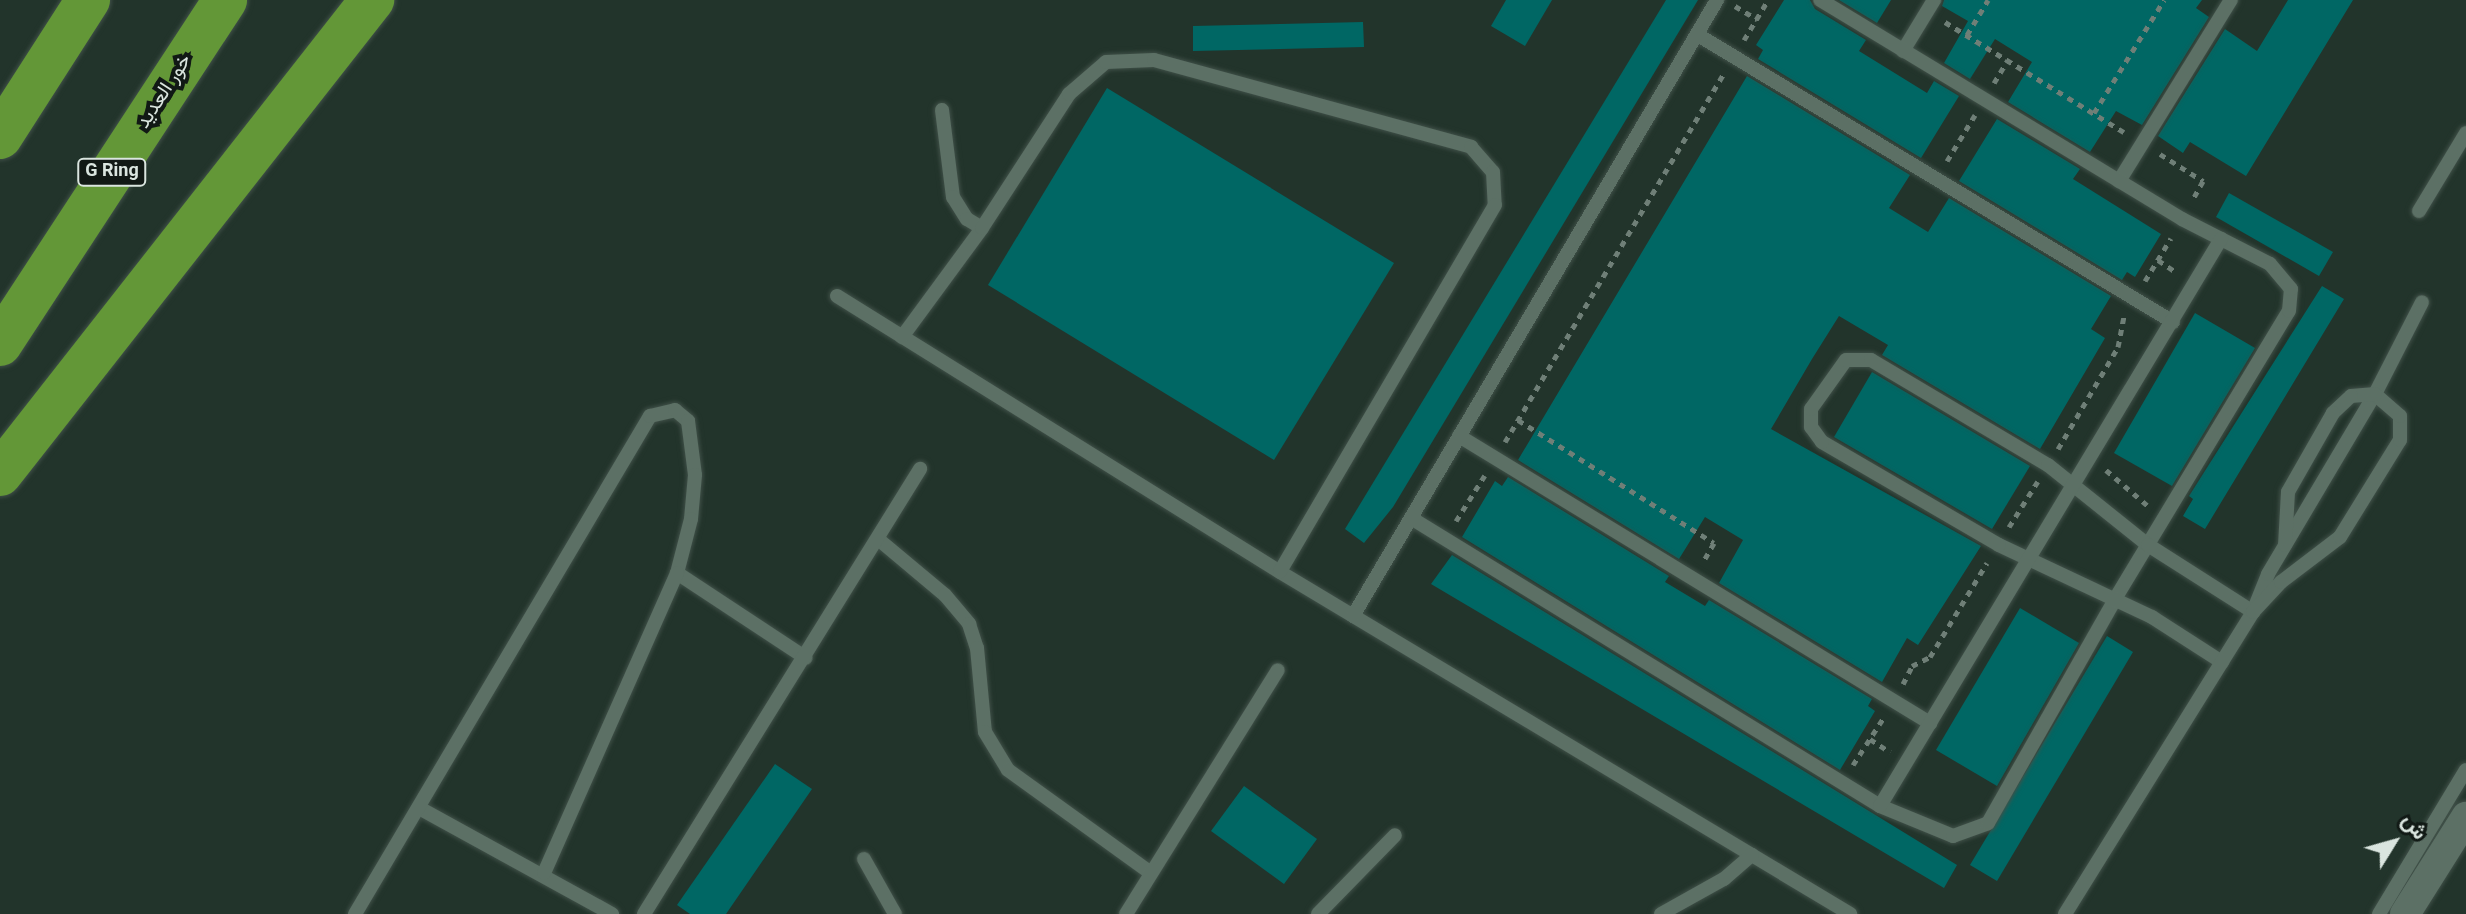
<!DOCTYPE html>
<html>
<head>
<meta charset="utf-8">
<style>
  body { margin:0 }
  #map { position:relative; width:2466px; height:914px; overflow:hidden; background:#22342b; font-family:Georgia,Vazirmatn,serif }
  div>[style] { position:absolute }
  .building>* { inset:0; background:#006764 }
  .path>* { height:5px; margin-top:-2.5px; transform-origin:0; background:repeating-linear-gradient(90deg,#6f7f77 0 6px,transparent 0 12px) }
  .roads { filter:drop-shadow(0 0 2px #405048) drop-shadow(0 0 2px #405048) }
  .lane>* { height:14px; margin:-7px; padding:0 7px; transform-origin:7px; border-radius:7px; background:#5c7065 }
  .street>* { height:30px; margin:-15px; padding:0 15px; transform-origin:15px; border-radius:15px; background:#5c7065 }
  .highway>* { height:44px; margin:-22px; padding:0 22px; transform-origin:22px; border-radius:22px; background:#639737 }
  span { translate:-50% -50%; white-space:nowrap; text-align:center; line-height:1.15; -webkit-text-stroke:8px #111915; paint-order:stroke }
  .shield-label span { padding:2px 6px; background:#111915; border:2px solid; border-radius:6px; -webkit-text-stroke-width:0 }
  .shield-label { font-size:18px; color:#dae5df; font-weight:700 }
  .street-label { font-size:20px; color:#dae5df }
  .north { position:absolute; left:2354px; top:802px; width:80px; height:80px; -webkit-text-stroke:6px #111915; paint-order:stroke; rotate:53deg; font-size:22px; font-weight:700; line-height:32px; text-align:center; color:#dae5df }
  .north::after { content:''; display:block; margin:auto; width:28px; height:36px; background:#dae5df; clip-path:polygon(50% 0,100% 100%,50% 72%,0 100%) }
</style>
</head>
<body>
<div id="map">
  <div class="building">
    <div style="clip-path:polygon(1506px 0,1552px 0,1525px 46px,1491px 26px)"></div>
    <div style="clip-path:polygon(1666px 0,1698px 0,1393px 507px,1364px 543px,1345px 529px)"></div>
    <div style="clip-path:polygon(1784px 0,1810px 0,1815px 9px,1866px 40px,1859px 51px,1927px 93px,1934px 81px,1959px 96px,1921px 158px,1758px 59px,1763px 50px,1756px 45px)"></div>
    <div style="clip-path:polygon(1839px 0,1891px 0,1877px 23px)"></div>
    <div style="clip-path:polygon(1944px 0,2202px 0,2196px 8px,2209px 17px,2142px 125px,2116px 111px,2090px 152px,2008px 102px,2032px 62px,1995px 39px,1970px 79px,1944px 63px,1968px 21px,1942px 6px)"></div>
    <div style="clip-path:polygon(2288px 0,2353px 0,2246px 176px,2190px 142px,2183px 153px,2158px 136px,2225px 29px,2257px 51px)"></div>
    <div style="clip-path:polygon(1363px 22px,1364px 47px,1193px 51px,1193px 26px)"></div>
    <div style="clip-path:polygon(1747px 76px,1910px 175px,1889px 208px,1928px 232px,1949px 198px,2111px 296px,2091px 329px,2105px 338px,2040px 449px,1882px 355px,1888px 345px,1839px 316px,1812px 359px,1771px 429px,1981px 546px,1918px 645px,1907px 638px,1882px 682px,1719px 583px,1743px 540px,1705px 517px,1679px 559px,1518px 460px)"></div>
    <div style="clip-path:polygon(1107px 88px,1394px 263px,1274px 460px,988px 285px)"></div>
    <div style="clip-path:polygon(1997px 119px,2080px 169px,2073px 179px,2161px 234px,2135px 277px,2127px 272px,2122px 280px,1959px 181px)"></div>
    <div style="clip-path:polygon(2229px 193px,2333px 252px,2319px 276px,2216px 217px)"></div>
    <div style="clip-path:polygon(2322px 286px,2344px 299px,2205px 529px,2183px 516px,2193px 499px,2189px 496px)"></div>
    <div style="clip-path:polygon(2195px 313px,2255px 348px,2172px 486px,2114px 453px)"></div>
    <div style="clip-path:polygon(1872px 372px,2030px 466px,1992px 529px,1834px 437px)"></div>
    <div style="clip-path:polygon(1508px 477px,1669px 576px,1665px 582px,1705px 606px,1709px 600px,1872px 699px,1868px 706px,1875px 711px,1840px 770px,1462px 537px,1495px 481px,1502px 486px)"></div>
    <div style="clip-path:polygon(1452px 555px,1957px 865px,1944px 888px,1431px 584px)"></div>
    <div style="clip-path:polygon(2020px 608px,2079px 643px,1997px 786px,1936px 750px)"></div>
    <div style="clip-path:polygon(2107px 636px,2133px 652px,1997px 881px,1970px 865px)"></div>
    <div style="clip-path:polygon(775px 764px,812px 789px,726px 914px,690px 914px,677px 905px)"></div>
    <div style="clip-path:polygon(1244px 786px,1317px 839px,1284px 884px,1211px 831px)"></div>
  </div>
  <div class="path">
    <div style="left:1735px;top:6px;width:26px;rotate:31deg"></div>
    <div style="left:1945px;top:22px;width:210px;rotate:31.6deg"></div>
    <div style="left:1967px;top:35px;width:41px;rotate:-59deg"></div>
    <div style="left:1744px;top:40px;width:47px;rotate:-59deg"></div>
    <div style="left:1994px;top:83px;width:27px;rotate:-59deg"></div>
    <div style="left:2094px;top:113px;width:133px;rotate:-58.2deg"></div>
    <div style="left:2160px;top:154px;width:51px;rotate:32.1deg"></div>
    <div style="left:2203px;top:181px;width:23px;rotate:119deg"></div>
    <div style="left:1947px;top:161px;width:54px;rotate:-58.7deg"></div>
    <div style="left:2158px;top:260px;width:23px;rotate:34deg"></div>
    <div style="left:2145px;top:281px;width:50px;rotate:-58.8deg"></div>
    <div style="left:1518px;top:420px;width:231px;rotate:32.1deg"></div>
    <div style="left:1714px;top:543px;width:20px;rotate:120deg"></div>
    <div style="left:1505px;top:442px;width:429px;rotate:-59.3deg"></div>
    <div style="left:2058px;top:449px;width:118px;rotate:-59.5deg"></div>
    <div style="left:2118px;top:347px;width:32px;rotate:-79deg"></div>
    <div style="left:2106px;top:470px;width:54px;rotate:40.5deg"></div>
    <div style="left:1456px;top:521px;width:54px;rotate:-57.8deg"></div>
    <div style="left:2009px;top:527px;width:54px;rotate:-57.8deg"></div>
    <div style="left:1903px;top:684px;width:20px;rotate:-63deg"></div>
    <div style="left:1912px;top:666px;width:20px;rotate:-27deg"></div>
    <div style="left:1930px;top:657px;width:110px;rotate:-58.8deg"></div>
    <div style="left:1870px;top:739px;width:24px;rotate:33deg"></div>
    <div style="left:1853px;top:765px;width:57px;rotate:-57.1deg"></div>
  </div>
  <div class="roads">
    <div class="lane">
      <div style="left:1698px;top:35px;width:555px;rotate:31.14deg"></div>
      <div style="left:1903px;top:51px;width:60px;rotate:-58.7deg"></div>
      <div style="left:942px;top:110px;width:88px;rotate:82.8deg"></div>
      <div style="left:953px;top:197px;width:26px;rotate:58deg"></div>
      <div style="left:967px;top:219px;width:17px;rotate:31deg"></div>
      <div style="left:2119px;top:181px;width:213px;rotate:-58.3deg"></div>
      <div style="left:2419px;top:211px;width:91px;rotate:-58.9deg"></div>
      <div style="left:837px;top:296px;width:522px;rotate:31.92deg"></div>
      <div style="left:1280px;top:572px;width:665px;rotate:30.96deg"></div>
      <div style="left:902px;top:337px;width:135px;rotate:-53.7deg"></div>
      <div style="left:982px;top:228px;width:160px;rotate:-57deg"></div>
      <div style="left:1069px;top:94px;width:49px;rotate:-40.9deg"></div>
      <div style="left:1106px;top:62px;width:48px;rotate:-2.4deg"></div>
      <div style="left:1154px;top:60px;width:329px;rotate:15.3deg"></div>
      <div style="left:1471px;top:147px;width:33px;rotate:49deg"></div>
      <div style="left:1493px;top:172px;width:33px;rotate:87deg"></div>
      <div style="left:1495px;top:205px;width:425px;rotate:120.4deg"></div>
      <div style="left:1459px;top:436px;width:552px;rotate:31.36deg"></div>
      <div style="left:1411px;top:518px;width:550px;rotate:31.55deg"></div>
      <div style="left:1880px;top:806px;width:79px;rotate:22.3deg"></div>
      <div style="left:1953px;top:836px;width:37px;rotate:-20deg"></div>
      <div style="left:1988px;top:823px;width:257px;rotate:-60.4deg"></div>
      <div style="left:2115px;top:599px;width:336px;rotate:-58.9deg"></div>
      <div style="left:2289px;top:311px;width:22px;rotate:-85deg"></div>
      <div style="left:2291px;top:289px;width:33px;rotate:-130deg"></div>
      <div style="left:2270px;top:264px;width:99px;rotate:-152.9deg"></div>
      <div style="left:2182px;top:219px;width:423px;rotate:-148.8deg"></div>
      <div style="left:878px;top:539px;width:87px;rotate:39.9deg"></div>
      <div style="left:945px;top:595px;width:38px;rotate:50deg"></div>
      <div style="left:969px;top:624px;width:25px;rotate:72deg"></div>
      <div style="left:977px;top:648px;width:84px;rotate:84.6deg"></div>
      <div style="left:985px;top:732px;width:44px;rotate:58.8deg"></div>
      <div style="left:1008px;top:770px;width:176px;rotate:35.8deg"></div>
      <div style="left:677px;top:573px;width:154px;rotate:33.4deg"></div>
      <div style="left:2256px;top:604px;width:32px;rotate:-68deg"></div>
      <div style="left:2268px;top:574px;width:209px;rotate:-59.3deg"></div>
      <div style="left:2375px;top:394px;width:103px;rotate:-62.9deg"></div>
      <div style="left:1353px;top:616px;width:716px;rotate:-59.42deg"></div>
      <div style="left:2222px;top:662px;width:83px;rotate:-147.3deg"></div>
      <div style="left:2152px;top:617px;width:169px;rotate:-154.8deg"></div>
      <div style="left:1999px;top:545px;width:205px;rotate:-149.8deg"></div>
      <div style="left:1822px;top:442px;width:19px;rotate:-126deg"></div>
      <div style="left:1811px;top:427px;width:18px;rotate:-90deg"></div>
      <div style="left:1811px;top:409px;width:60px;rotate:-54.5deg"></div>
      <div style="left:1846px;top:360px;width:25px"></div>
      <div style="left:1871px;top:360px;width:206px;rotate:30.7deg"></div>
      <div style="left:2048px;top:465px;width:128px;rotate:38.7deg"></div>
      <div style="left:2148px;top:545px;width:125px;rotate:32.5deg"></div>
      <div style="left:1880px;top:806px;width:662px;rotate:-58.98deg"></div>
      <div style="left:421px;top:809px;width:218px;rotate:28.8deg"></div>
      <div style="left:864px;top:859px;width:63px;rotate:60.6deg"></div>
      <div style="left:355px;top:914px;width:579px;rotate:-59.36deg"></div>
      <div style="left:650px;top:416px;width:26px;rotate:-13deg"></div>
      <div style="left:675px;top:410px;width:17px;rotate:40deg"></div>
      <div style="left:688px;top:421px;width:54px;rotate:82.6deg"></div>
      <div style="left:695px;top:475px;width:44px;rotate:95.2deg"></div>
      <div style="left:691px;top:519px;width:56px;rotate:104.5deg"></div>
      <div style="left:677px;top:573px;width:328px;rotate:113.9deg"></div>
      <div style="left:644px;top:914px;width:524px;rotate:-58.19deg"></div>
      <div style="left:1126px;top:914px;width:287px;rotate:-58.1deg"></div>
      <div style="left:1318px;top:914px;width:110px;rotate:-45.7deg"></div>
      <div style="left:1661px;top:914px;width:72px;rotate:-29.1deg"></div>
      <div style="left:1724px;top:879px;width:37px;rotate:-41deg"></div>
      <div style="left:2065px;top:914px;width:356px;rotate:-58.1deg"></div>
      <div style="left:2253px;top:612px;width:41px;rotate:-47deg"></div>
      <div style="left:2281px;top:582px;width:74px;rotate:-37.3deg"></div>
      <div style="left:2340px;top:537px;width:114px;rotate:-58.3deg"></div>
      <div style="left:2400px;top:440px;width:24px;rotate:-90deg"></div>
      <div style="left:2400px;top:416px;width:33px;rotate:-139deg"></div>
      <div style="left:2375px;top:394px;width:24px;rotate:175deg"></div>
      <div style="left:2351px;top:396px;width:25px;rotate:137deg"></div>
      <div style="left:2333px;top:413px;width:91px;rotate:119.7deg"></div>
      <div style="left:2288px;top:492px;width:53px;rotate:93.2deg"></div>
      <div style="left:2379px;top:914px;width:168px;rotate:-58.9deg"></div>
    </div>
    <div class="street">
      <div style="left:2405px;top:914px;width:115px;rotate:-57.8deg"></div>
    </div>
    <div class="highway">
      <div style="left:0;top:137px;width:163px;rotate:-57.3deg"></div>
      <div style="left:0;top:344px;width:411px;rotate:-56.8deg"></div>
      <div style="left:0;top:474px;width:603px;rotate:-51.87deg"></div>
    </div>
  </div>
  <div class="shield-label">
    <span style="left:112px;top:172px">G Ring</span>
  </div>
  <div class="street-label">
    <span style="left:165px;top:92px;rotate:-57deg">خور العديد</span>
  </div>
  <div class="north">ش</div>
</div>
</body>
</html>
